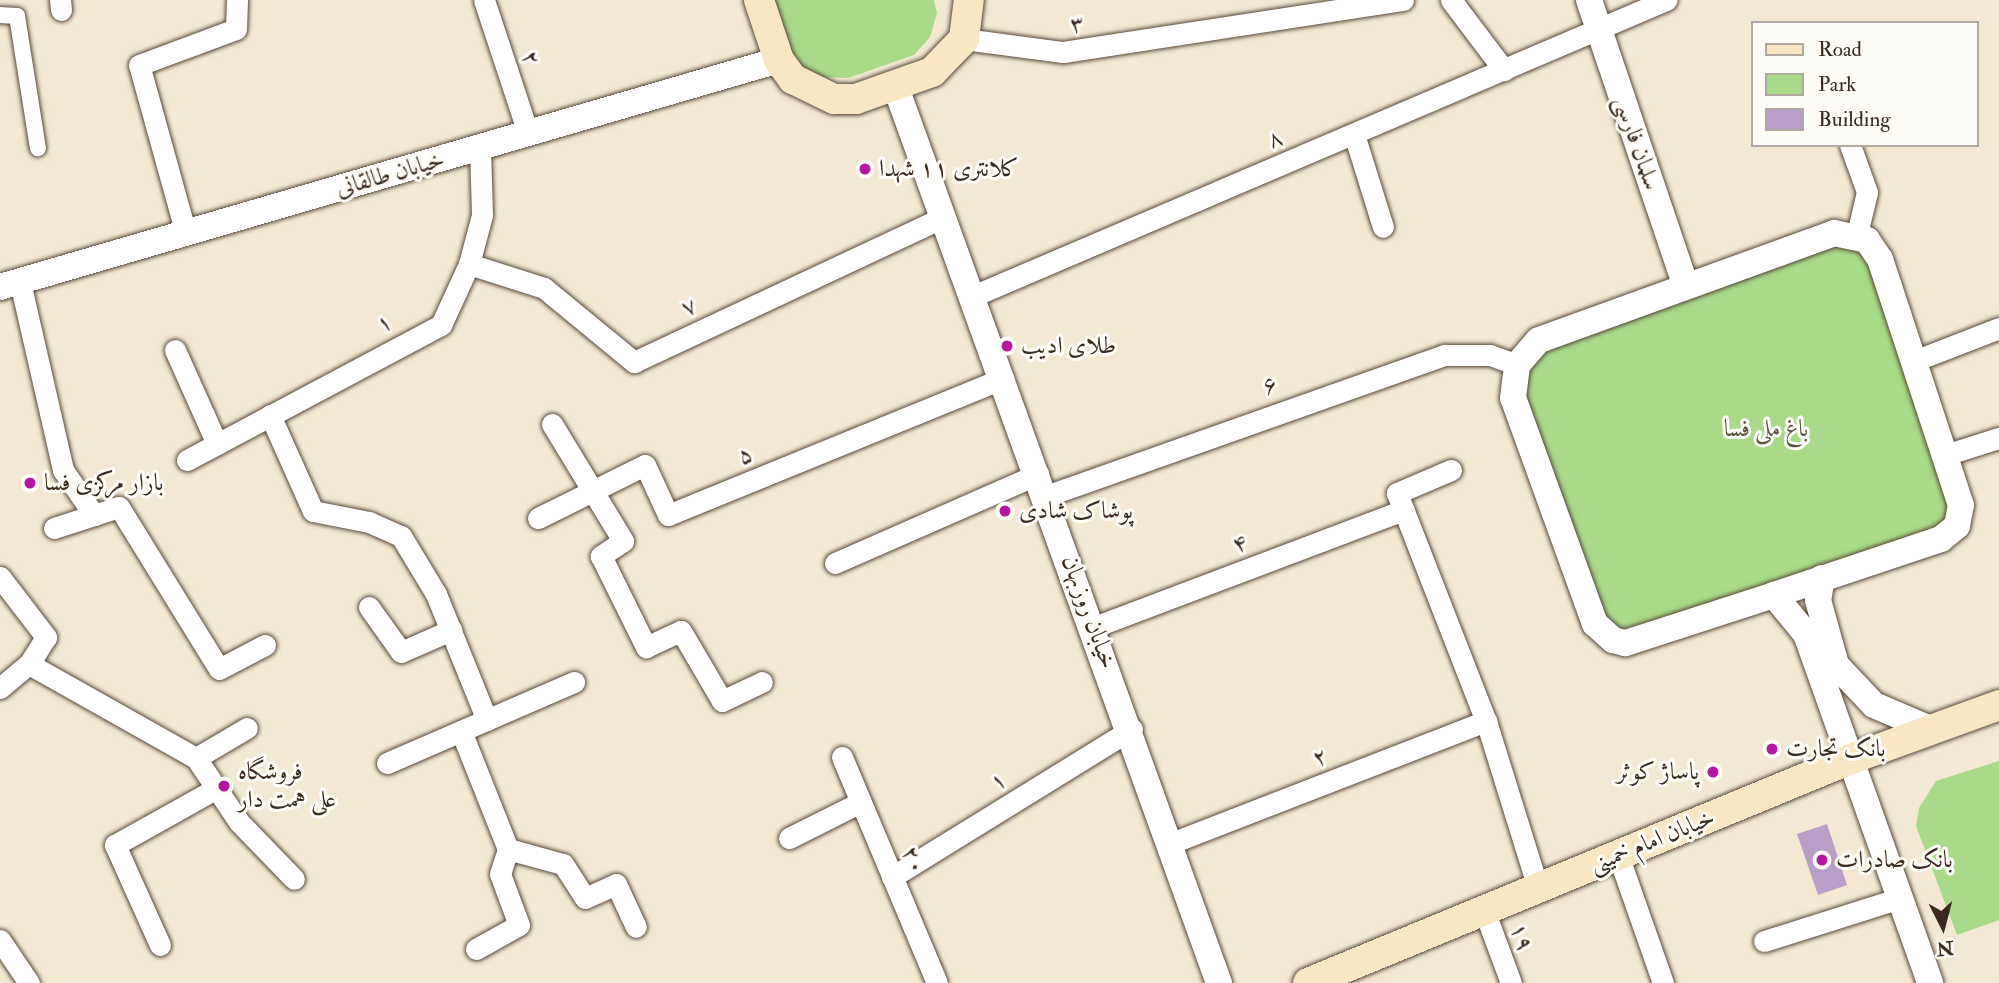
<!DOCTYPE html>
<html>
<head>
<meta charset="utf-8">
<style>
  body { margin:0 }
  #map { position:relative; width:1999px; height:983px; overflow:hidden; background:#f3e9d2; font-family:"IM FELL Double Pica",Amiri,serif }
  div>[style] { position:absolute }
  .green>* { inset:0; background:#a8da89 }
  .building>* { inset:0; background:#b99fc8 }
  .roads { filter:drop-shadow(0 0 2px #574739) drop-shadow(0 0 2px #574739) }
  .pedestrian>* { height:16px; margin:-8px; padding:0 8px; transform-origin:8px; border-radius:8px; background:#fff }
  .minor>* { height:21px; margin:-10.5px; padding:0 10.5px; transform-origin:10.5px; border-radius:10.5px; background:#fff }
  .tertiary>* { height:26px; margin:-13px; padding:0 13px; transform-origin:13px; border-radius:13px; background:#fff }
  .secondary>* { height:30px; margin:-15px; padding:0 15px; transform-origin:15px; border-radius:15px; background:#f9e7c3 }
  .dots>* { width:19px; height:19px; translate:-50% -50%; box-sizing:border-box; border:4px solid #fdfcf7; border-radius:50% }
  span { translate:-50% -50%; white-space:nowrap; text-align:center; line-height:1.15; -webkit-text-stroke:6px #fdfcf7; paint-order:stroke }
  .street-label { font-size:24px; color:#3b2a1e }
  .poi-label { font-size:24px; color:#3b2a1e }
  .left { translate:0 -50%; text-align:left }
  .right { translate:-100% -50%; text-align:right }
  .park-label { font-size:24px; color:#565639 }
  .legend { position:absolute; left:1751px; top:21px; width:228px; height:126px; box-sizing:border-box; background:#fdfcf7; border:2px solid #afa8a0; margin:0; padding:9px 12px; list-style:none; font-size:21px; color:#3b2a1e }
  .legend li { display:flex; align-items:center; gap:14px; height:35px }
  .legend b { width:35px; border:2px solid #afa8a0 }
  .north { position:absolute; left:1908px; top:892px; width:70px; height:70px; -webkit-text-stroke:5px #fdfcf7; paint-order:stroke; rotate:174deg; font-size:19px; font-weight:700; line-height:28px; text-align:center; color:#3b2a1e }
  .north::after { content:''; display:block; margin:auto; width:24px; height:32px; background:#3b2a1e; clip-path:polygon(50% 0,100% 100%,50% 72%,0 100%) }
</style>
</head>
<body>
<div id="map">
  <div class="green">
    <div style="clip-path:polygon(773px 0,934px 0,937px 13px,930px 37px,914px 55px,848px 78px,822px 77px,802px 67px,789px 48px)"></div>
    <div style="clip-path:polygon(1841px 241px,1860px 247px,1873px 264px,1951px 501px,1951px 519px,1939px 530px,1631px 633px,1616px 630px,1604px 619px,1524px 398px,1525px 374px,1537px 350px)"></div>
    <div style="clip-path:polygon(1999px 761px,1999px 920px,1957px 935px,1916px 826px,1919px 808px,1936px 781px)"></div>
  </div>
  <div class="building">
    <div style="clip-path:polygon(1827px 824px,1847px 885px,1818px 895px,1797px 834px)"></div>
  </div>
  <div class="roads">
    <div class="pedestrian">
      <div style="left:0;top:15px;width:17px;rotate:3deg"></div>
      <div style="left:17px;top:16px;width:134px;rotate:81deg"></div>
    </div>
    <div class="minor">
      <div style="left:60px;top:0;width:10px;rotate:84deg"></div>
      <div style="left:484px;top:0;width:140px;rotate:71.7deg"></div>
      <div style="left:1451px;top:0;width:88px;rotate:52.9deg"></div>
      <div style="left:964px;top:39px;width:100px;rotate:7.5deg"></div>
      <div style="left:1063px;top:52px;width:344px;rotate:-8.7deg"></div>
      <div style="left:1354px;top:134px;width:97px;rotate:72.7deg"></div>
      <div style="left:1850px;top:145px;width:50px;rotate:70.1deg"></div>
      <div style="left:1867px;top:192px;width:43px;rotate:103.4deg"></div>
      <div style="left:186px;top:234px;width:175px;rotate:-105.5deg"></div>
      <div style="left:139px;top:65px;width:103px;rotate:-20.4deg"></div>
      <div style="left:236px;top:29px;width:29px;rotate:-88deg"></div>
      <div style="left:469px;top:264px;width:79px;rotate:17.7deg"></div>
      <div style="left:544px;top:288px;width:117px;rotate:39.4deg"></div>
      <div style="left:634px;top:362px;width:342px;rotate:-25.1deg"></div>
      <div style="left:20px;top:282px;width:193px;rotate:77.1deg"></div>
      <div style="left:63px;top:470px;width:55px;rotate:55.4deg"></div>
      <div style="left:973px;top:296px;width:754px;rotate:-23.13deg"></div>
      <div style="left:175px;top:350px;width:103px;rotate:65.9deg"></div>
      <div style="left:1914px;top:361px;width:91px;rotate:-21.2deg"></div>
      <div style="left:270px;top:415px;width:105px;rotate:65.9deg"></div>
      <div style="left:313px;top:511px;width:57px;rotate:11.1deg"></div>
      <div style="left:369px;top:522px;width:35px;rotate:24deg"></div>
      <div style="left:401px;top:536px;width:68px;rotate:58.9deg"></div>
      <div style="left:436px;top:594px;width:136px;rotate:68deg"></div>
      <div style="left:552px;top:424px;width:137px;rotate:58.7deg"></div>
      <div style="left:623px;top:541px;width:27px;rotate:146deg"></div>
      <div style="left:601px;top:556px;width:102px;rotate:63.7deg"></div>
      <div style="left:646px;top:647px;width:38px;rotate:-25deg"></div>
      <div style="left:681px;top:631px;width:81px;rotate:59.6deg"></div>
      <div style="left:722px;top:701px;width:44px;rotate:-25.4deg"></div>
      <div style="left:1945px;top:455px;width:57px;rotate:-17.5deg"></div>
      <div style="left:187px;top:460px;width:288px;rotate:-28deg"></div>
      <div style="left:441px;top:325px;width:67px;rotate:-65.3deg"></div>
      <div style="left:469px;top:264px;width:51px;rotate:-75.1deg"></div>
      <div style="left:482px;top:215px;width:68px;rotate:-91.7deg"></div>
      <div style="left:1451px;top:470px;width:59px;rotate:156.9deg"></div>
      <div style="left:1397px;top:493px;width:245px;rotate:68.7deg"></div>
      <div style="left:1486px;top:721px;width:175px;rotate:72.7deg"></div>
      <div style="left:1046px;top:496px;width:423px;rotate:-19.5deg"></div>
      <div style="left:1445px;top:355px;width:45px"></div>
      <div style="left:1490px;top:355px;width:29px;rotate:20deg"></div>
      <div style="left:538px;top:518px;width:119px;rotate:-26.4deg"></div>
      <div style="left:645px;top:465px;width:55px;rotate:65.3deg"></div>
      <div style="left:668px;top:515px;width:362px;rotate:-22.2deg"></div>
      <div style="left:54px;top:528px;width:68px;rotate:-17.9deg"></div>
      <div style="left:119px;top:507px;width:190px;rotate:58.3deg"></div>
      <div style="left:219px;top:669px;width:52px;rotate:-27.6deg"></div>
      <div style="left:835px;top:563px;width:222px;rotate:-23.7deg"></div>
      <div style="left:0;top:577px;width:76px;rotate:52.5deg"></div>
      <div style="left:46px;top:637px;width:32px;rotate:122deg"></div>
      <div style="left:369px;top:607px;width:55px;rotate:54.6deg"></div>
      <div style="left:401px;top:652px;width:55px;rotate:-23.7deg"></div>
      <div style="left:1094px;top:627px;width:331px;rotate:-20.7deg"></div>
      <div style="left:0;top:688px;width:38px;rotate:-40deg"></div>
      <div style="left:29px;top:664px;width:192px;rotate:29.4deg"></div>
      <div style="left:196px;top:758px;width:77px;rotate:56.1deg"></div>
      <div style="left:239px;top:822px;width:79px;rotate:46deg"></div>
      <div style="left:461px;top:731px;width:127px;rotate:68.3deg"></div>
      <div style="left:508px;top:849px;width:57px;rotate:15.3deg"></div>
      <div style="left:563px;top:864px;width:40px;rotate:57.1deg"></div>
      <div style="left:585px;top:898px;width:34px;rotate:-24deg"></div>
      <div style="left:616px;top:884px;width:47px;rotate:65.1deg"></div>
      <div style="left:842px;top:757px;width:245px;rotate:67.2deg"></div>
      <div style="left:196px;top:758px;width:59px;rotate:-30.5deg"></div>
      <div style="left:387px;top:763px;width:204px;rotate:-23.4deg"></div>
      <div style="left:789px;top:838px;width:80px;rotate:-26.6deg"></div>
      <div style="left:1174px;top:842px;width:335px;rotate:-21.2deg"></div>
      <div style="left:1618px;top:855px;width:136px;rotate:70.6deg"></div>
      <div style="left:892px;top:877px;width:282px;rotate:-31.7deg"></div>
      <div style="left:1484px;top:910px;width:78px;rotate:69.7deg"></div>
      <div style="left:0;top:940px;width:52px;rotate:56deg"></div>
      <div style="left:1764px;top:941px;width:143px;rotate:-17.5deg"></div>
      <div style="left:160px;top:945px;width:110px;rotate:-114.2deg"></div>
      <div style="left:115px;top:845px;width:117px;rotate:-29.2deg"></div>
      <div style="left:476px;top:949px;width:49px;rotate:-29.2deg"></div>
      <div style="left:519px;top:925px;width:54px;rotate:-110.4deg"></div>
      <div style="left:500px;top:874px;width:26px;rotate:-72deg"></div>
    </div>
    <div class="tertiary">
      <div style="left:1589px;top:0;width:302px;rotate:71.3deg"></div>
      <div style="left:895px;top:85px;width:955px;rotate:70.16deg"></div>
      <div style="left:1834px;top:233px;width:34px;rotate:12deg"></div>
      <div style="left:1867px;top:240px;width:23px;rotate:56deg"></div>
      <div style="left:1880px;top:259px;width:259px;rotate:71.8deg"></div>
      <div style="left:1961px;top:505px;width:21px;rotate:101deg"></div>
      <div style="left:1957px;top:526px;width:21px;rotate:141deg"></div>
      <div style="left:1941px;top:539px;width:176px;rotate:161.5deg"></div>
      <div style="left:1774px;top:595px;width:157px;rotate:162.1deg"></div>
      <div style="left:1625px;top:643px;width:12px;rotate:-166deg"></div>
      <div style="left:1613px;top:640px;width:24px;rotate:-138deg"></div>
      <div style="left:1595px;top:624px;width:240px;rotate:-109.9deg"></div>
      <div style="left:1513px;top:398px;width:33px;rotate:-83deg"></div>
      <div style="left:1517px;top:365px;width:33px;rotate:-49deg"></div>
      <div style="left:1539px;top:340px;width:314px;rotate:-19.9deg"></div>
      <div style="left:0;top:287px;width:811px;rotate:-16.25deg"></div>
      <div style="left:1822px;top:578px;width:22px;rotate:100deg"></div>
      <div style="left:1818px;top:600px;width:67px;rotate:74.5deg"></div>
      <div style="left:1836px;top:665px;width:55px;rotate:46.5deg"></div>
      <div style="left:1874px;top:705px;width:61px;rotate:23.2deg"></div>
      <div style="left:1774px;top:595px;width:50px;rotate:50.6deg"></div>
      <div style="left:1806px;top:634px;width:370px;rotate:70.4deg"></div>
    </div>
    <div class="secondary">
      <div style="left:759px;top:0;width:63px;rotate:71.6deg"></div>
      <div style="left:779px;top:60px;width:24px;rotate:54deg"></div>
      <div style="left:793px;top:79px;width:46px;rotate:26deg"></div>
      <div style="left:834px;top:99px;width:22px"></div>
      <div style="left:856px;top:99px;width:81px;rotate:-19.6deg"></div>
      <div style="left:932px;top:72px;width:46px;rotate:-45.9deg"></div>
      <div style="left:964px;top:39px;width:39px;rotate:-83deg"></div>
      <div style="left:1308px;top:983px;width:587px;rotate:-22.42deg"></div>
      <div style="left:1851px;top:759px;width:158px;rotate:-20deg"></div>
    </div>
  </div>
  <div class="dots">
    <div style="left:865px;top:169px;background:#b5179e"></div>
    <div style="left:1007px;top:346px;background:#b5179e"></div>
    <div style="left:30px;top:483px;background:#b5179e"></div>
    <div style="left:1005px;top:511px;background:#b5179e"></div>
    <div style="left:1772px;top:749px;background:#b5179e"></div>
    <div style="left:1713px;top:772px;background:#b5179e"></div>
    <div style="left:224px;top:786px;background:#b5179e"></div>
    <div style="left:1822px;top:860px;background:#b5179e"></div>
  </div>
  <div class="street-label">
    <span style="left:1077px;top:24px;rotate:-7deg">۳</span>
    <span style="left:531px;top:58px;rotate:72deg">۲</span>
    <span style="left:1275px;top:139px;rotate:-23deg">۸</span>
    <span style="left:1637px;top:143px;rotate:71deg">سلمان فارسی</span>
    <span style="left:390px;top:174px;rotate:-16deg">خیابان طالقانی</span>
    <span style="left:689px;top:307px;rotate:-25deg">۷</span>
    <span style="left:384px;top:323px;rotate:-26deg">۱</span>
    <span style="left:1270px;top:385px;rotate:-20deg">۶</span>
    <span style="left:745px;top:455px;rotate:-22deg">۵</span>
    <span style="left:1240px;top:544px;rotate:-21deg">۴</span>
    <span style="left:1089px;top:612px;rotate:70deg">خیابان روزبهان</span>
    <span style="left:1320px;top:757px;rotate:-21deg">۲</span>
    <span style="left:998px;top:781px;rotate:-32deg">۱</span>
    <span style="left:1652px;top:841px;rotate:-22deg">خیابان امام خمینی</span>
    <span style="left:914px;top:860px;rotate:67deg">۲۰</span>
    <span style="left:1522px;top:937px;rotate:70deg">۱۹</span>
  </div>
  <div class="poi-label">
    <span class="left" style="left:879px;top:169px">کلانتری ۱۱ شهدا</span>
    <span class="left" style="left:1021px;top:346px">طلای ادیب</span>
    <span class="left" style="left:44px;top:483px">بازار مرکزی فسا</span>
    <span class="left" style="left:1019px;top:511px">پوشاک شادی</span>
    <span class="left" style="left:1786px;top:749px">بانک تجارت</span>
    <span class="left" style="left:238px;top:786px">فروشگاه<br>علی همت دار</span>
    <span class="right" style="left:1699px;top:772px">پاساژ کوثر</span>
    <span class="left" style="left:1836px;top:860px">بانک صادرات</span>
  </div>
  <div class="park-label">
    <span style="left:1766px;top:429px">باغ ملی فسا</span>
  </div>
  <ul class="legend">
  <li><b style="height:9px;background:#f9e7c3"></b>Road</li>
  <li><b style="height:19px;background:#a8da89"></b>Park</li>
  <li><b style="height:19px;background:#b99fc8"></b>Building</li>
  </ul>
  <div class="north">N</div>
</div>
</body>
</html>
